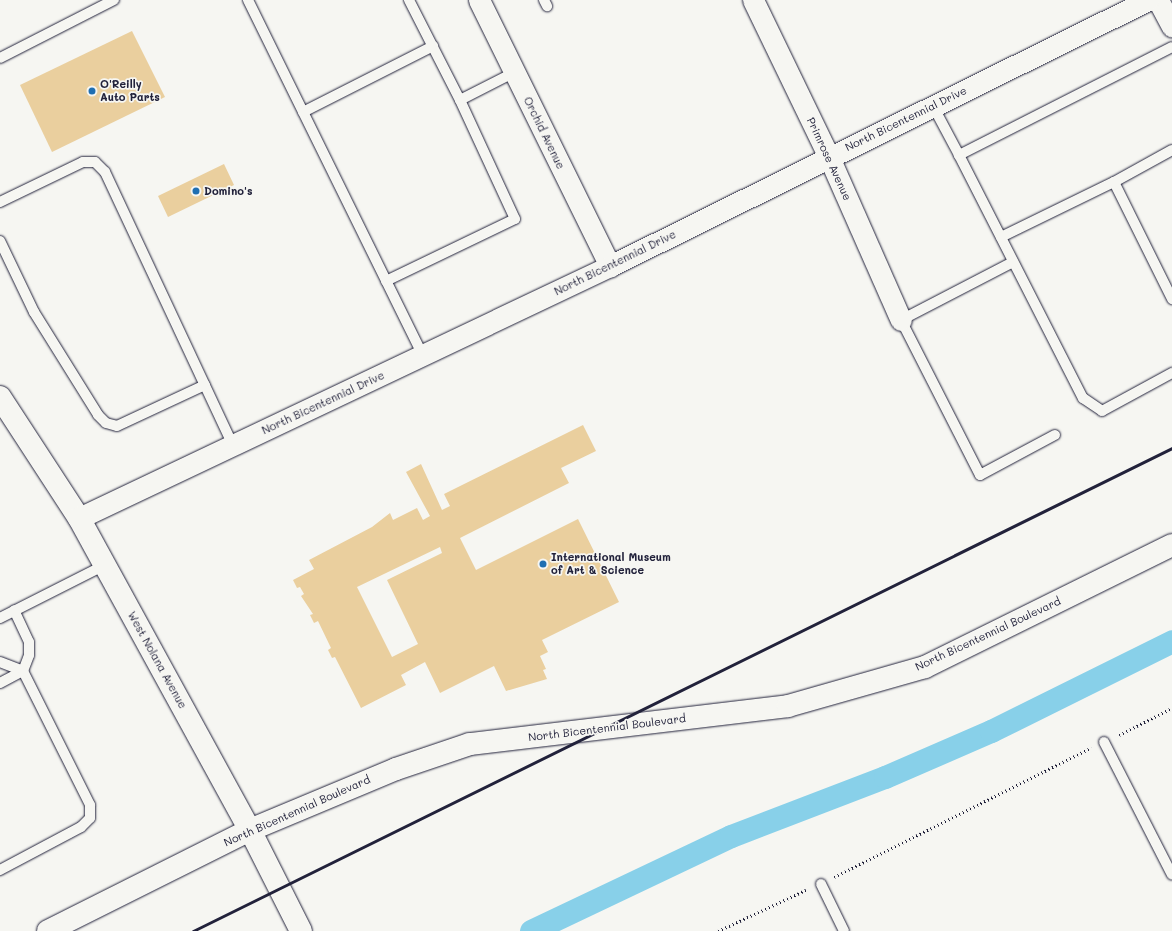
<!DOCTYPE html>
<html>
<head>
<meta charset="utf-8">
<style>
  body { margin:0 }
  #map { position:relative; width:1172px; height:931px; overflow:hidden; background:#f6f6f2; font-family:Mali,sans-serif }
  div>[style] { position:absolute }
  .canal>* { height:23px; margin:-11.5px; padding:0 11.5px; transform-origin:11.5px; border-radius:11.5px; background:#88d0e9 }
  .building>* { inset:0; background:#eacf9e }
  .path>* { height:2.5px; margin-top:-1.25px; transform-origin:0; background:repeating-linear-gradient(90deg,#22223b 0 1px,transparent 0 4px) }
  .roads { filter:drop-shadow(0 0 1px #22223b) drop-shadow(0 0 1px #22223b) }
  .service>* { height:10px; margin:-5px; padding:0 5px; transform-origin:5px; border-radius:5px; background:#f6f6f2 }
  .minor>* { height:21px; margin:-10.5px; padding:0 10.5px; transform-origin:10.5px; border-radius:10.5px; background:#f6f6f2 }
  .secondary>* { height:22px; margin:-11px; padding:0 11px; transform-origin:11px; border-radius:11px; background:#f6f6f2 }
  .rail>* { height:3px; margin:-1.5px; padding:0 1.5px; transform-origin:1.5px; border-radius:1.5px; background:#22223b }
  .dots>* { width:11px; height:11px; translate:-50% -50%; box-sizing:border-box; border:2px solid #f6f6f2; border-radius:50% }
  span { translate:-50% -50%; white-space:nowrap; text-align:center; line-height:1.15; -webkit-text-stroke:3.5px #f6f6f2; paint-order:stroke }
  .poi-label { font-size:11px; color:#22223b; font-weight:700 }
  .left { translate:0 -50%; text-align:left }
  .street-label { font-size:11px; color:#22223b }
</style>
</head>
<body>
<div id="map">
  <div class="canal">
    <div style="left:531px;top:931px;width:221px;rotate:-25.4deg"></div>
    <div style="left:731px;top:836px;width:165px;rotate:-21deg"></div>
    <div style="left:885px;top:777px;width:116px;rotate:-23.5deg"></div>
    <div style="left:991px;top:731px;width:202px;rotate:-26.4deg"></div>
  </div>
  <div class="building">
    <div style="clip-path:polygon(132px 31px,165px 97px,52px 152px,20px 85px)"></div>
    <div style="clip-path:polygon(224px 164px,234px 185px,168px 217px,158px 196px)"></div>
    <div style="clip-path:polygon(evenodd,583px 425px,596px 451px,561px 468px,569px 483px,460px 538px,476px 570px,578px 519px,619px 602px,542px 640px,548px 652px,540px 656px,546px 669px,543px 670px,547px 679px,506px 691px,494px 666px,440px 693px,425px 662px,401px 675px,406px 685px,361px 708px,335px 657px,332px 658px,328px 650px,331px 648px,318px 621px,314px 623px,310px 615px,313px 614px,301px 596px,304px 594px,300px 587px,297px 588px,293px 580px,314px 569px,309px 560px,372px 527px,390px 513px,393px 520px,417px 508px,423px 520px,430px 516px,406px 472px,421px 464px,442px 510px,450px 506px,444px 494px,583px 425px,440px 547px,442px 553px,387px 580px,418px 644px,392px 657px,357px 587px,440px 547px)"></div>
  </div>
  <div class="path">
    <div style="left:1119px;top:735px;width:59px;rotate:-27deg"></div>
    <div style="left:834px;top:877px;width:288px;rotate:-26.7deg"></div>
    <div style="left:718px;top:931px;width:97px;rotate:-25deg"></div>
  </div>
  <div class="roads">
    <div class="service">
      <div style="left:248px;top:0;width:397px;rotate:63.8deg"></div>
      <div style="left:409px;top:0;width:112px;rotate:63deg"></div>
      <div style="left:460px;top:100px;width:62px;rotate:-27deg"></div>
      <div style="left:544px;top:0;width:7px;rotate:63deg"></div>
      <div style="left:1172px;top:47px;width:239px;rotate:153.1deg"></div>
      <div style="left:959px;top:155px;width:273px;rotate:63deg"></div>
      <div style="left:1083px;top:398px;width:23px;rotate:34deg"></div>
      <div style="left:1102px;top:411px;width:80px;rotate:-28.5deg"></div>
      <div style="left:0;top:58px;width:128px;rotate:-27deg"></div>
      <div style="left:933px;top:106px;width:55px;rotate:62deg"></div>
      <div style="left:303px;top:112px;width:146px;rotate:-26.9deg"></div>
      <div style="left:1172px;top:150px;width:66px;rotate:151.1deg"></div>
      <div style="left:1114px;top:182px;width:131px;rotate:63.6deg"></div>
      <div style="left:0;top:202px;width:92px;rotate:-25.7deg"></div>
      <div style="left:83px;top:162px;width:12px"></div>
      <div style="left:95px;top:162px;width:14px;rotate:45deg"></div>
      <div style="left:105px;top:172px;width:302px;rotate:64.9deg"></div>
      <div style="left:1001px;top:237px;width:126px;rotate:-26deg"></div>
      <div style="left:0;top:241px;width:79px;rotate:64.4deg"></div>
      <div style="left:34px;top:312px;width:121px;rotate:58.1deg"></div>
      <div style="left:98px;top:415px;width:11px;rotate:45deg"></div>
      <div style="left:106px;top:423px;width:11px;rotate:15deg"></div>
      <div style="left:117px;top:426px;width:97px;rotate:-25deg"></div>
      <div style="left:1013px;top:262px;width:126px;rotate:152.6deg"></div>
      <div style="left:901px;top:320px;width:174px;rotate:63deg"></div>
      <div style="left:980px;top:475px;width:85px;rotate:-28.1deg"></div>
      <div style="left:386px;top:281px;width:143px;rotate:-25.7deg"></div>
      <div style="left:515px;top:219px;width:131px;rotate:-114.8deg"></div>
      <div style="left:0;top:618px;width:118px;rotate:-26.8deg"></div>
      <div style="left:0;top:662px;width:25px;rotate:21deg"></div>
      <div style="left:23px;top:671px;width:150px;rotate:63.4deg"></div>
      <div style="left:90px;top:805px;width:13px;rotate:90deg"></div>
      <div style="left:90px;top:818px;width:13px;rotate:135deg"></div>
      <div style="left:81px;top:827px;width:92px;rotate:152deg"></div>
      <div style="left:0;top:683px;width:26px;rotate:-28deg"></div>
      <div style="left:23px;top:671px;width:17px;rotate:-69deg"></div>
      <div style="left:29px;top:655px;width:13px;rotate:-90deg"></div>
      <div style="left:29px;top:642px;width:35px;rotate:-115deg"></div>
      <div style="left:1104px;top:742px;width:149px;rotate:62.9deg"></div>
      <div style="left:821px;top:884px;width:52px;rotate:63.9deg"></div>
    </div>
    <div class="minor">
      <div style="left:479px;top:0;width:297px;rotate:63.8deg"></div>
      <div style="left:753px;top:0;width:174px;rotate:64.2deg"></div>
      <div style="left:829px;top:157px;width:178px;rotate:66.2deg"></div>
      <div style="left:1158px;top:0;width:30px;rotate:62deg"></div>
      <div style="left:79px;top:518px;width:588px;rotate:-25.39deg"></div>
      <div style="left:610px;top:266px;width:600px;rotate:-26.31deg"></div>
    </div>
    <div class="secondary">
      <div style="left:0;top:397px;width:145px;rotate:56.9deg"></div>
      <div style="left:79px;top:518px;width:356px;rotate:61.3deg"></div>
      <div style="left:250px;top:830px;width:113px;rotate:63.2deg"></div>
      <div style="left:48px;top:931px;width:226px;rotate:-26.6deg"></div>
      <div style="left:250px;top:830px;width:158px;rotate:-22.7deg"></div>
      <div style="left:396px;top:769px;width:78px;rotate:-18.7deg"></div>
      <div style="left:470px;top:744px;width:320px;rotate:-6.8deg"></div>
      <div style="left:788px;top:706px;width:142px;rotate:-15.9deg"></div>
      <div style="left:925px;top:667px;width:275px;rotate:-26.3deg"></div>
    </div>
  </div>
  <div class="rail">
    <div style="left:193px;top:931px;width:1092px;rotate:-26.26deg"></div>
  </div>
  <div class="dots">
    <div style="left:92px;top:91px;background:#1f6fb2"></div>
    <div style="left:196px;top:191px;background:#1f6fb2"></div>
    <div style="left:543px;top:564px;background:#1f6fb2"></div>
  </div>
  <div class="poi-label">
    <span class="left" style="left:100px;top:91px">O'Reilly<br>Auto Parts</span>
    <span class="left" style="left:204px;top:191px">Domino's</span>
    <span class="left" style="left:551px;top:564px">International Museum<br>of Art &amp; Science</span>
  </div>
  <div class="street-label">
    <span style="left:906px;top:119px;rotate:-26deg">North Bicentennial Drive</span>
    <span style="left:544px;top:133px;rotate:64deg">Orchid Avenue</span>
    <span style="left:829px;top:159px;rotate:65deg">Primrose Avenue</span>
    <span style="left:615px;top:263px;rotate:-26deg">North Bicentennial Drive</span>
    <span style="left:323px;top:403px;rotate:-25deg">North Bicentennial Drive</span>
    <span style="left:988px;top:634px;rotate:-25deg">North Bicentennial Boulevard</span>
    <span style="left:157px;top:660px;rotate:61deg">West Nolana Avenue</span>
    <span style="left:607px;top:728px;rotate:-7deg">North Bicentennial Boulevard</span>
    <span style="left:297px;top:811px;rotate:-24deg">North Bicentennial Boulevard</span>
  </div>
</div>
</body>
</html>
